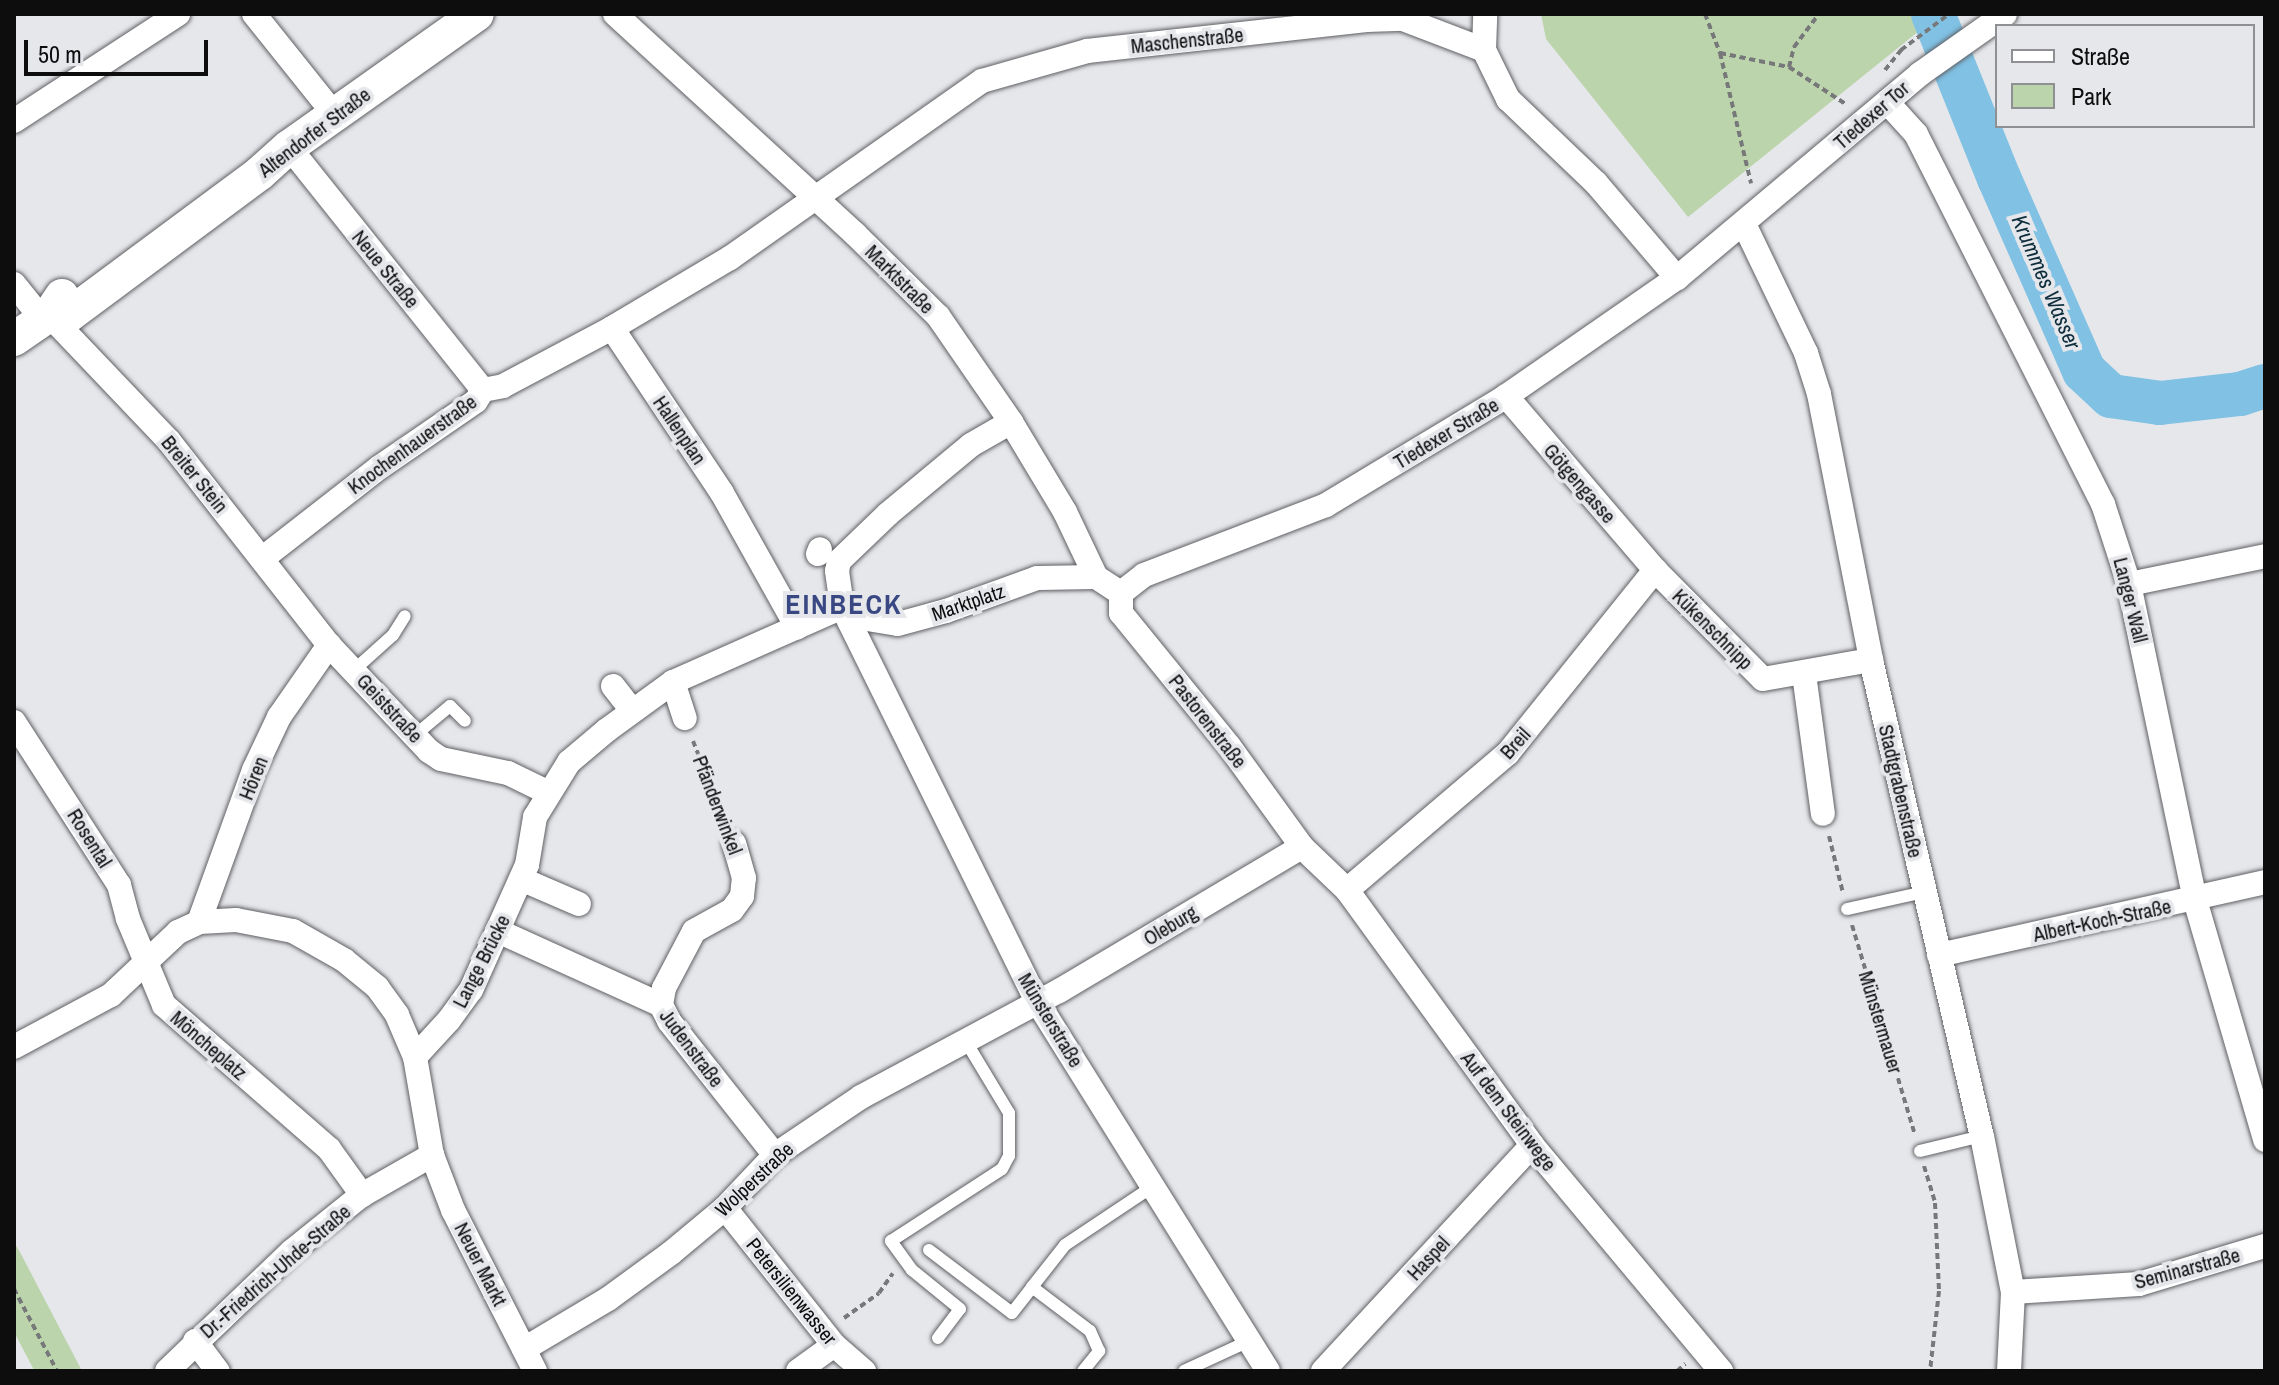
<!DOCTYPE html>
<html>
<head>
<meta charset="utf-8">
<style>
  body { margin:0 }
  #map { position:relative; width:2279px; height:1385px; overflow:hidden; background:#e6e7eb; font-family:"Archivo Narrow",sans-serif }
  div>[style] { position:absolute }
  .green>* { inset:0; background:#bcd4ac }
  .river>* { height:44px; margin:-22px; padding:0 22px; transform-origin:22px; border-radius:22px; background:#80c1e4 }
  .path>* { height:4px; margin-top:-2px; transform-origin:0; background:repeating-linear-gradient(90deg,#77787a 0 6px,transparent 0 10px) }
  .roads { filter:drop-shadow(0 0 2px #5f6063) drop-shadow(0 0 2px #5f6063) }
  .lane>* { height:12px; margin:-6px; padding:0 6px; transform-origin:6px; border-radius:6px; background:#fff }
  .street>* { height:24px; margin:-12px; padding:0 12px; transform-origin:12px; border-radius:12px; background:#fff }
  .secondary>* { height:34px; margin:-17px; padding:0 17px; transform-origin:17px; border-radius:17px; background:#fff }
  span { translate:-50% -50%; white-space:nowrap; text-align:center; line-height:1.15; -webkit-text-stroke:8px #e6e7eb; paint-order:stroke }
  .street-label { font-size:20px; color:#0d0d0e }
  .water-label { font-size:22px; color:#0f2e3d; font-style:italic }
  .district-label { font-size:28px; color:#394883; font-weight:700; letter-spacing:2px }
  .frame { position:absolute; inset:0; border:16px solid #0d0d0e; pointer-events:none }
  .legend { position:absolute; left:1995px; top:24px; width:260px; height:104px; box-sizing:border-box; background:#e6e7eb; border:2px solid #8f9093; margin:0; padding:10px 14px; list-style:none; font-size:24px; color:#0d0d0e }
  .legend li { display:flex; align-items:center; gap:16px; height:40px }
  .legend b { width:40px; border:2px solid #8f9093 }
  .scale { position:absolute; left:24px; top:40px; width:184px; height:36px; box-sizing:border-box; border:4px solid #0d0d0e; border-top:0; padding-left:10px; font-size:24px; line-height:28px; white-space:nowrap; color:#0d0d0e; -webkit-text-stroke:6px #e6e7eb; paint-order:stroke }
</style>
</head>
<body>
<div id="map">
  <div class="green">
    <div style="clip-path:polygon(1541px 14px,1940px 14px,1688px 217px,1546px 39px)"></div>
    <div style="clip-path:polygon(14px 1242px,21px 1254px,82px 1371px,34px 1370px,14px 1332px)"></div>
  </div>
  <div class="river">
    <div style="left:1933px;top:14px;width:177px;rotate:68.1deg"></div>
    <div style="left:1999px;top:178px;width:211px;rotate:66.2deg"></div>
    <div style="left:2084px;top:371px;width:37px;rotate:43deg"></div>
    <div style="left:2111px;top:396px;width:49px;rotate:8.1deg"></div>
    <div style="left:2160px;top:403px;width:81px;rotate:-6.4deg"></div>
    <div style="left:2240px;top:394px;width:26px;rotate:-18deg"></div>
  </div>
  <div class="path">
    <div style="left:1705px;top:14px;width:42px;rotate:69deg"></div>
    <div style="left:1720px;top:53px;width:70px;rotate:11.5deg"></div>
    <div style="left:1789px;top:67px;width:69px;rotate:33.2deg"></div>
    <div style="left:1720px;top:53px;width:134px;rotate:76.6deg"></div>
    <div style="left:1789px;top:67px;width:21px;rotate:-76deg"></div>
    <div style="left:1794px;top:47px;width:41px;rotate:-52.9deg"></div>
    <div style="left:1885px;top:70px;width:26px;rotate:-51deg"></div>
    <div style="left:1901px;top:50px;width:60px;rotate:-36.9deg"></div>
    <div style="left:693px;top:741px;width:87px;rotate:68.4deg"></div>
    <div style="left:1829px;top:836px;width:59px;rotate:76.2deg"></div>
    <div style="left:1852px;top:925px;width:219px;rotate:73.3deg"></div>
    <div style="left:1924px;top:1166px;width:39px;rotate:73deg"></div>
    <div style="left:1935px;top:1203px;width:88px;rotate:87.4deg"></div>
    <div style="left:1939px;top:1291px;width:81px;rotate:96.4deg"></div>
    <div style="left:14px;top:1289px;width:93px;rotate:62.3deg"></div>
    <div style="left:844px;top:1318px;width:43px;rotate:-35.5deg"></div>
    <div style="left:879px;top:1293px;width:24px;rotate:-55deg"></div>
    <div style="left:1677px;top:1371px;width:11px;rotate:-41deg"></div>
  </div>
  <div class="roads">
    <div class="lane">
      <div style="left:354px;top:670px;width:52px;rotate:-41.9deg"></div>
      <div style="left:393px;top:635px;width:22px;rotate:-58deg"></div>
      <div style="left:414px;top:736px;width:47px;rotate:-39.8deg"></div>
      <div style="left:450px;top:706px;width:21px;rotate:45deg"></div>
      <div style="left:1847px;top:909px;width:79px;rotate:-12.4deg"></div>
      <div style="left:1920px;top:1151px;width:64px;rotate:-13.6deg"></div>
      <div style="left:929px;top:1250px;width:104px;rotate:37.2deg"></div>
      <div style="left:1012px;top:1313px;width:33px;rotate:-52deg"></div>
      <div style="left:938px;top:1338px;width:36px;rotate:-53deg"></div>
      <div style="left:960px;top:1309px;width:62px;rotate:-140.9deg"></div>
      <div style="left:912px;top:1270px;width:36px;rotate:-126deg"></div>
      <div style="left:891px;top:1241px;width:132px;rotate:-33deg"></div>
      <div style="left:1002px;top:1169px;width:15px;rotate:-62deg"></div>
      <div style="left:1009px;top:1156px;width:43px;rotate:-90deg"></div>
      <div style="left:1009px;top:1113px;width:85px;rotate:-121.1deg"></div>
      <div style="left:1083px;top:1371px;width:26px;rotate:-51deg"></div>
      <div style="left:1099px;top:1351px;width:22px;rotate:-114deg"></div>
      <div style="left:1090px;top:1331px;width:73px;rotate:-142.8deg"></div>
      <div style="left:1032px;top:1287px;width:53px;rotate:-51.8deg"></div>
      <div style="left:1065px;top:1245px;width:108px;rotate:-33.7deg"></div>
      <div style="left:1184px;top:1371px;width:72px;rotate:-24.8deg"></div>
    </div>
    <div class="street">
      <div style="left:254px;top:14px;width:128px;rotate:51.3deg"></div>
      <div style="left:615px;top:14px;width:326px;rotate:42.5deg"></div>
      <div style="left:855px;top:234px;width:117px;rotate:44.7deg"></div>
      <div style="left:938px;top:316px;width:129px;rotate:55.4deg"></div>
      <div style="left:1011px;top:422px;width:105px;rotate:59deg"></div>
      <div style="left:1065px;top:512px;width:72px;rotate:64.5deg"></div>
      <div style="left:1096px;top:577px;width:30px;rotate:33deg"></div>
      <div style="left:1484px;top:50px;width:36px;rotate:-88deg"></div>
      <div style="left:1887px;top:102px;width:43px;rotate:47.8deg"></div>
      <div style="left:1916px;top:134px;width:415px;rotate:63.2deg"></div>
      <div style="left:2103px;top:504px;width:84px;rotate:72deg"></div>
      <div style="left:2129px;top:584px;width:323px;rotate:78.2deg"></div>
      <div style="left:2195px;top:900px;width:250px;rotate:73.7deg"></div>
      <div style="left:14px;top:121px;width:196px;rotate:-33.1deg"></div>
      <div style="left:289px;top:147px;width:311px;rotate:51.4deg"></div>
      <div style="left:1744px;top:224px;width:143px;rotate:64.3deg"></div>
      <div style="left:1806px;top:353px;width:43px;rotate:72.4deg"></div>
      <div style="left:1819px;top:394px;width:271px;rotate:78.9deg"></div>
      <div style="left:1871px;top:660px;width:489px;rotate:76.9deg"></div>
      <div style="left:1982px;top:1136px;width:159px;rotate:78.8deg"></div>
      <div style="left:2013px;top:1292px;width:79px;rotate:92.9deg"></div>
      <div style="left:14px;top:284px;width:45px;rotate:51.3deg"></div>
      <div style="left:49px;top:315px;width:174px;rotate:46.4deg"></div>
      <div style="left:169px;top:441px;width:259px;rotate:51.9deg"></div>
      <div style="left:329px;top:645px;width:146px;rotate:46.7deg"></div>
      <div style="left:429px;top:751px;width:14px;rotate:34deg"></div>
      <div style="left:441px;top:759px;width:68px;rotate:11.8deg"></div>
      <div style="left:508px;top:773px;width:43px;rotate:26deg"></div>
      <div style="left:612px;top:328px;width:137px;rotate:-30.7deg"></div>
      <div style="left:730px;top:258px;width:308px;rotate:-35.1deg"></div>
      <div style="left:982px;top:81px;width:109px;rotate:-15.9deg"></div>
      <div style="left:1087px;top:51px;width:281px;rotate:-6.3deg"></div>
      <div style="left:1366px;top:20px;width:37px;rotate:-2deg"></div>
      <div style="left:1403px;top:19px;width:87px;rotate:20.9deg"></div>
      <div style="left:1484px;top:50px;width:55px;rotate:63.9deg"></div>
      <div style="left:1508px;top:99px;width:122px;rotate:43.7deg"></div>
      <div style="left:1596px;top:183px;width:125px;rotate:49.5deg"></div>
      <div style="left:1506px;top:396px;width:229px;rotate:49.4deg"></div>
      <div style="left:1655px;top:570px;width:153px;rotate:45.3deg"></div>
      <div style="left:1763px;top:679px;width:110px;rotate:-10deg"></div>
      <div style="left:1011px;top:422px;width:46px;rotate:150.1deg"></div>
      <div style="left:971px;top:445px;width:108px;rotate:140.3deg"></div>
      <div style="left:888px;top:514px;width:68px;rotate:136.2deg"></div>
      <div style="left:839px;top:561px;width:10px;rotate:101deg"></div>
      <div style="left:837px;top:571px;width:36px;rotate:82deg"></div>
      <div style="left:842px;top:607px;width:442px;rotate:63.7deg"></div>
      <div style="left:1038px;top:1003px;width:434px;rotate:58deg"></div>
      <div style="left:818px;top:554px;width:5px;rotate:-68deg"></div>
      <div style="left:263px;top:558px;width:148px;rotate:-37.9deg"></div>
      <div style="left:380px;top:467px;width:116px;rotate:-34.5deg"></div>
      <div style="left:476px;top:401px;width:13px;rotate:-58deg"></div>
      <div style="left:483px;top:390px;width:20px;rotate:-11deg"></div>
      <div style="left:503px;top:386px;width:123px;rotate:-28deg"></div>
      <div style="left:612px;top:328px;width:198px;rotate:56.3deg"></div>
      <div style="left:722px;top:493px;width:154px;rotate:60.8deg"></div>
      <div style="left:2129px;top:584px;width:139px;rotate:-11.6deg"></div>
      <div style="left:1121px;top:593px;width:29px;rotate:-38deg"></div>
      <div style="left:1144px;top:575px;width:195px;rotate:-21deg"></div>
      <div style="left:1326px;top:505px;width:205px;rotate:-31.1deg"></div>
      <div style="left:1502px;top:399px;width:213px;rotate:-34.7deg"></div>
      <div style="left:1677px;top:278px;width:317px;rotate:-40deg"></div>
      <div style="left:1920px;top:74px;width:104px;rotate:-35.2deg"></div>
      <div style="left:1121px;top:593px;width:20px;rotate:90deg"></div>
      <div style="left:1121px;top:613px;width:171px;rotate:50.9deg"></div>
      <div style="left:1229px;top:746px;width:125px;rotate:54.1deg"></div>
      <div style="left:1302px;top:847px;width:62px;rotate:43.7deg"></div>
      <div style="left:1347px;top:890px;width:315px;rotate:54deg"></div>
      <div style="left:1532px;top:1145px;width:295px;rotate:50.1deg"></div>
      <div style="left:842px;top:607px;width:22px;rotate:30deg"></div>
      <div style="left:861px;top:618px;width:37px;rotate:9deg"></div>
      <div style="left:898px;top:624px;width:50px;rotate:-15.2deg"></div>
      <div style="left:946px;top:611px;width:97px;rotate:-19.9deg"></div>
      <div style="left:1037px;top:578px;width:59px;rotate:-1deg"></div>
      <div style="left:1804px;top:674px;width:141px;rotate:82.3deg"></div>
      <div style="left:673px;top:682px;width:38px;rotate:72deg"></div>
      <div style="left:613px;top:686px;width:31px;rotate:52deg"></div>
      <div style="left:14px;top:722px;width:194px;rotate:57.2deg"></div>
      <div style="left:119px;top:885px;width:35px;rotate:75deg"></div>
      <div style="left:128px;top:919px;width:93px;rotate:67.3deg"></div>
      <div style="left:164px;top:1005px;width:219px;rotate:41.1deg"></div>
      <div style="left:329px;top:1149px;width:57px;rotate:54.3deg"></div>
      <div style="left:521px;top:879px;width:63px;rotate:23.3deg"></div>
      <div style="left:1347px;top:890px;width:211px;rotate:-40.4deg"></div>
      <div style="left:1508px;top:753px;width:235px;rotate:-51.2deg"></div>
      <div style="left:199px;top:922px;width:162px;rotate:-70.1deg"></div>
      <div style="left:254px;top:770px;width:59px;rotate:-64.7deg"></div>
      <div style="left:279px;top:717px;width:88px;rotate:-55.2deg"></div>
      <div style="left:498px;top:931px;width:179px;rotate:24.4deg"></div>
      <div style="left:661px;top:1005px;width:18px;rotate:63deg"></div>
      <div style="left:669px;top:1021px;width:171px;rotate:51.7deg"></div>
      <div style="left:1939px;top:955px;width:334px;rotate:-12.6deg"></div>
      <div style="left:661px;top:1005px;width:17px;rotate:-80deg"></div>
      <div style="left:664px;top:988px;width:64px;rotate:-62.2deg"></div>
      <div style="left:694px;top:931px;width:43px;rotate:-28.9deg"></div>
      <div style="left:732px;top:910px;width:17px;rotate:-54deg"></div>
      <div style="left:742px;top:896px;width:18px;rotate:-84deg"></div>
      <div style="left:744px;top:878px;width:36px;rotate:-106deg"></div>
      <div style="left:14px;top:1047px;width:110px;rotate:-28.2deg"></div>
      <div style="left:111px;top:995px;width:92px;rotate:-43.2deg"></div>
      <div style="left:178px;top:932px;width:23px;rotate:-25deg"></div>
      <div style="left:199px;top:922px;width:37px;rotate:-3deg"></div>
      <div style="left:236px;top:920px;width:58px;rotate:10.9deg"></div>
      <div style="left:293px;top:931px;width:59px;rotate:29.6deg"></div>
      <div style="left:344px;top:960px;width:43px;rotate:39.3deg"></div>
      <div style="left:377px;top:987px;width:34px;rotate:54deg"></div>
      <div style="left:397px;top:1015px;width:46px;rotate:66.8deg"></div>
      <div style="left:415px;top:1057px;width:99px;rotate:80.2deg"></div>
      <div style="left:432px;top:1155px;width:59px;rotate:69.1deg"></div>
      <div style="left:453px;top:1210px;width:181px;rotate:63deg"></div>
      <div style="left:415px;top:1057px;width:50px;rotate:-47.4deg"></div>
      <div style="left:449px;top:1020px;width:37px;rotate:-54deg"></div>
      <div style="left:471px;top:990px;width:137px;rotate:-65.9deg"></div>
      <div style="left:527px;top:865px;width:49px;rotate:-80.5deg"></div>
      <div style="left:535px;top:817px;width:65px;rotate:-58.3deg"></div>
      <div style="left:569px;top:762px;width:50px;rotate:-40.1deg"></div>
      <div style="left:607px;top:730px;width:82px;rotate:-36deg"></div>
      <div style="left:673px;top:682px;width:185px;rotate:-23.9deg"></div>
      <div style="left:725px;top:1208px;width:175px;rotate:51.5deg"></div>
      <div style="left:834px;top:1345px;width:40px;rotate:41deg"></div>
      <div style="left:2013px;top:1292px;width:126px;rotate:-3.6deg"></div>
      <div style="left:2139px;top:1284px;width:132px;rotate:-16.8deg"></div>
      <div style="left:195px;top:1341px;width:38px;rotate:53deg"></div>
      <div style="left:524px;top:1349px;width:98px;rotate:-30.8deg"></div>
      <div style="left:608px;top:1299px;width:78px;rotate:-36.1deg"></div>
      <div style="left:671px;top:1253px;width:70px;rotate:-39.8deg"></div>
      <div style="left:725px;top:1208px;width:73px;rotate:-46.7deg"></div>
      <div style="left:775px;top:1155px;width:104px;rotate:-34deg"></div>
      <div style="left:861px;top:1097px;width:225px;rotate:-28.2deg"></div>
      <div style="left:1059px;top:991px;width:282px;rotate:-30.7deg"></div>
      <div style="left:167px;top:1371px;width:173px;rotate:-43.8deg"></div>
      <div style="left:292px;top:1251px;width:90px;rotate:-38.7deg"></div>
      <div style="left:362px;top:1195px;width:81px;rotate:-29.7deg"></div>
      <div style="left:798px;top:1371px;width:44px;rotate:-35.8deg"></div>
      <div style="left:1323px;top:1371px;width:308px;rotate:-47.2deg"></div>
    </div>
    <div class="secondary">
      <div style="left:49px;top:315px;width:20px"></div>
      <div style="left:69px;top:315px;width:238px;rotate:-36.6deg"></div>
      <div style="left:260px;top:173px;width:39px;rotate:-42deg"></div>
      <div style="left:289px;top:147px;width:230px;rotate:-35.3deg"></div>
      <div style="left:14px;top:339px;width:42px;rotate:-34.4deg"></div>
      <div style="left:49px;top:315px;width:23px;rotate:-56deg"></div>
    </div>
  </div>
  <div class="street-label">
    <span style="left:1187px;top:40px;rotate:-6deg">Maschenstraße</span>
    <span style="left:1871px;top:115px;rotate:-41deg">Tiedexer Tor</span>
    <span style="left:314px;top:132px;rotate:-37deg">Altendorfer Straße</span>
    <span style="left:386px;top:269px;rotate:51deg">Neue Straße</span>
    <span style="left:900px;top:279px;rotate:45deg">Marktstraße</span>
    <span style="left:680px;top:430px;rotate:56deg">Hallenplan</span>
    <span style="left:1446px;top:433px;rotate:-31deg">Tiedexer Straße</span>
    <span style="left:412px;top:444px;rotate:-36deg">Knochenhauerstraße</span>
    <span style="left:195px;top:474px;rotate:51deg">Breiter Stein</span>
    <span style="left:1580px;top:483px;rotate:49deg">Götgengasse</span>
    <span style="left:2131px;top:600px;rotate:76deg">Langer Wall</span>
    <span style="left:968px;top:602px;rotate:-19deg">Marktplatz</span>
    <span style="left:1713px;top:629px;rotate:45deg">Kükenschnipp</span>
    <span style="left:390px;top:708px;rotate:47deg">Geiststraße</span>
    <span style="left:1208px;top:721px;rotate:52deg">Pastorenstraße</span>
    <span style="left:1515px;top:743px;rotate:-48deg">Breil</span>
    <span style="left:253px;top:778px;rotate:-68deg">Hören</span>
    <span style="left:1901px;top:791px;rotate:77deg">Stadtgrabenstraße</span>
    <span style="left:718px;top:805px;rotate:69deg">Pfänderwinkel</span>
    <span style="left:90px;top:838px;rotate:58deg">Rosental</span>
    <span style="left:2102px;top:920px;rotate:-12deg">Albert-Koch-Straße</span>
    <span style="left:1170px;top:925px;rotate:-31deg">Oleburg</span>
    <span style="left:481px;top:961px;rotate:-63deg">Lange Brücke</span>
    <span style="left:1051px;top:1020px;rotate:59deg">Münsterstraße</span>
    <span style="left:1881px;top:1022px;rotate:73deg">Münstermauer</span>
    <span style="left:209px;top:1045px;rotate:41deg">Möncheplatz</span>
    <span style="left:692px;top:1048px;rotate:53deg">Judenstraße</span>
    <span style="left:1509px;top:1111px;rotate:53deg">Auf dem Steinwege</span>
    <span style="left:754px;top:1179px;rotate:-43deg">Wolperstraße</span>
    <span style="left:1428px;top:1258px;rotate:-47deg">Haspel</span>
    <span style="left:481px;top:1264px;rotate:63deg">Neuer Markt</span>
    <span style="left:2187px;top:1268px;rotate:-15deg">Seminarstraße</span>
    <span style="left:275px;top:1271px;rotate:-41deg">Dr.-Friedrich-Uhde-Straße</span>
    <span style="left:792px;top:1291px;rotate:51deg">Petersilienwasser</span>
  </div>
  <div class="water-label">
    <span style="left:2046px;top:282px;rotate:67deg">Krummes Wasser</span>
  </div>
  <div class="district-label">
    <span style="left:844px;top:604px">EINBECK</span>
  </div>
  <div class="frame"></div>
  <ul class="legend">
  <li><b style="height:10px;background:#fff"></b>Straße</li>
  <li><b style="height:22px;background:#bcd4ac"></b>Park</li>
  </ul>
  <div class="scale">50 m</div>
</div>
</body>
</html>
